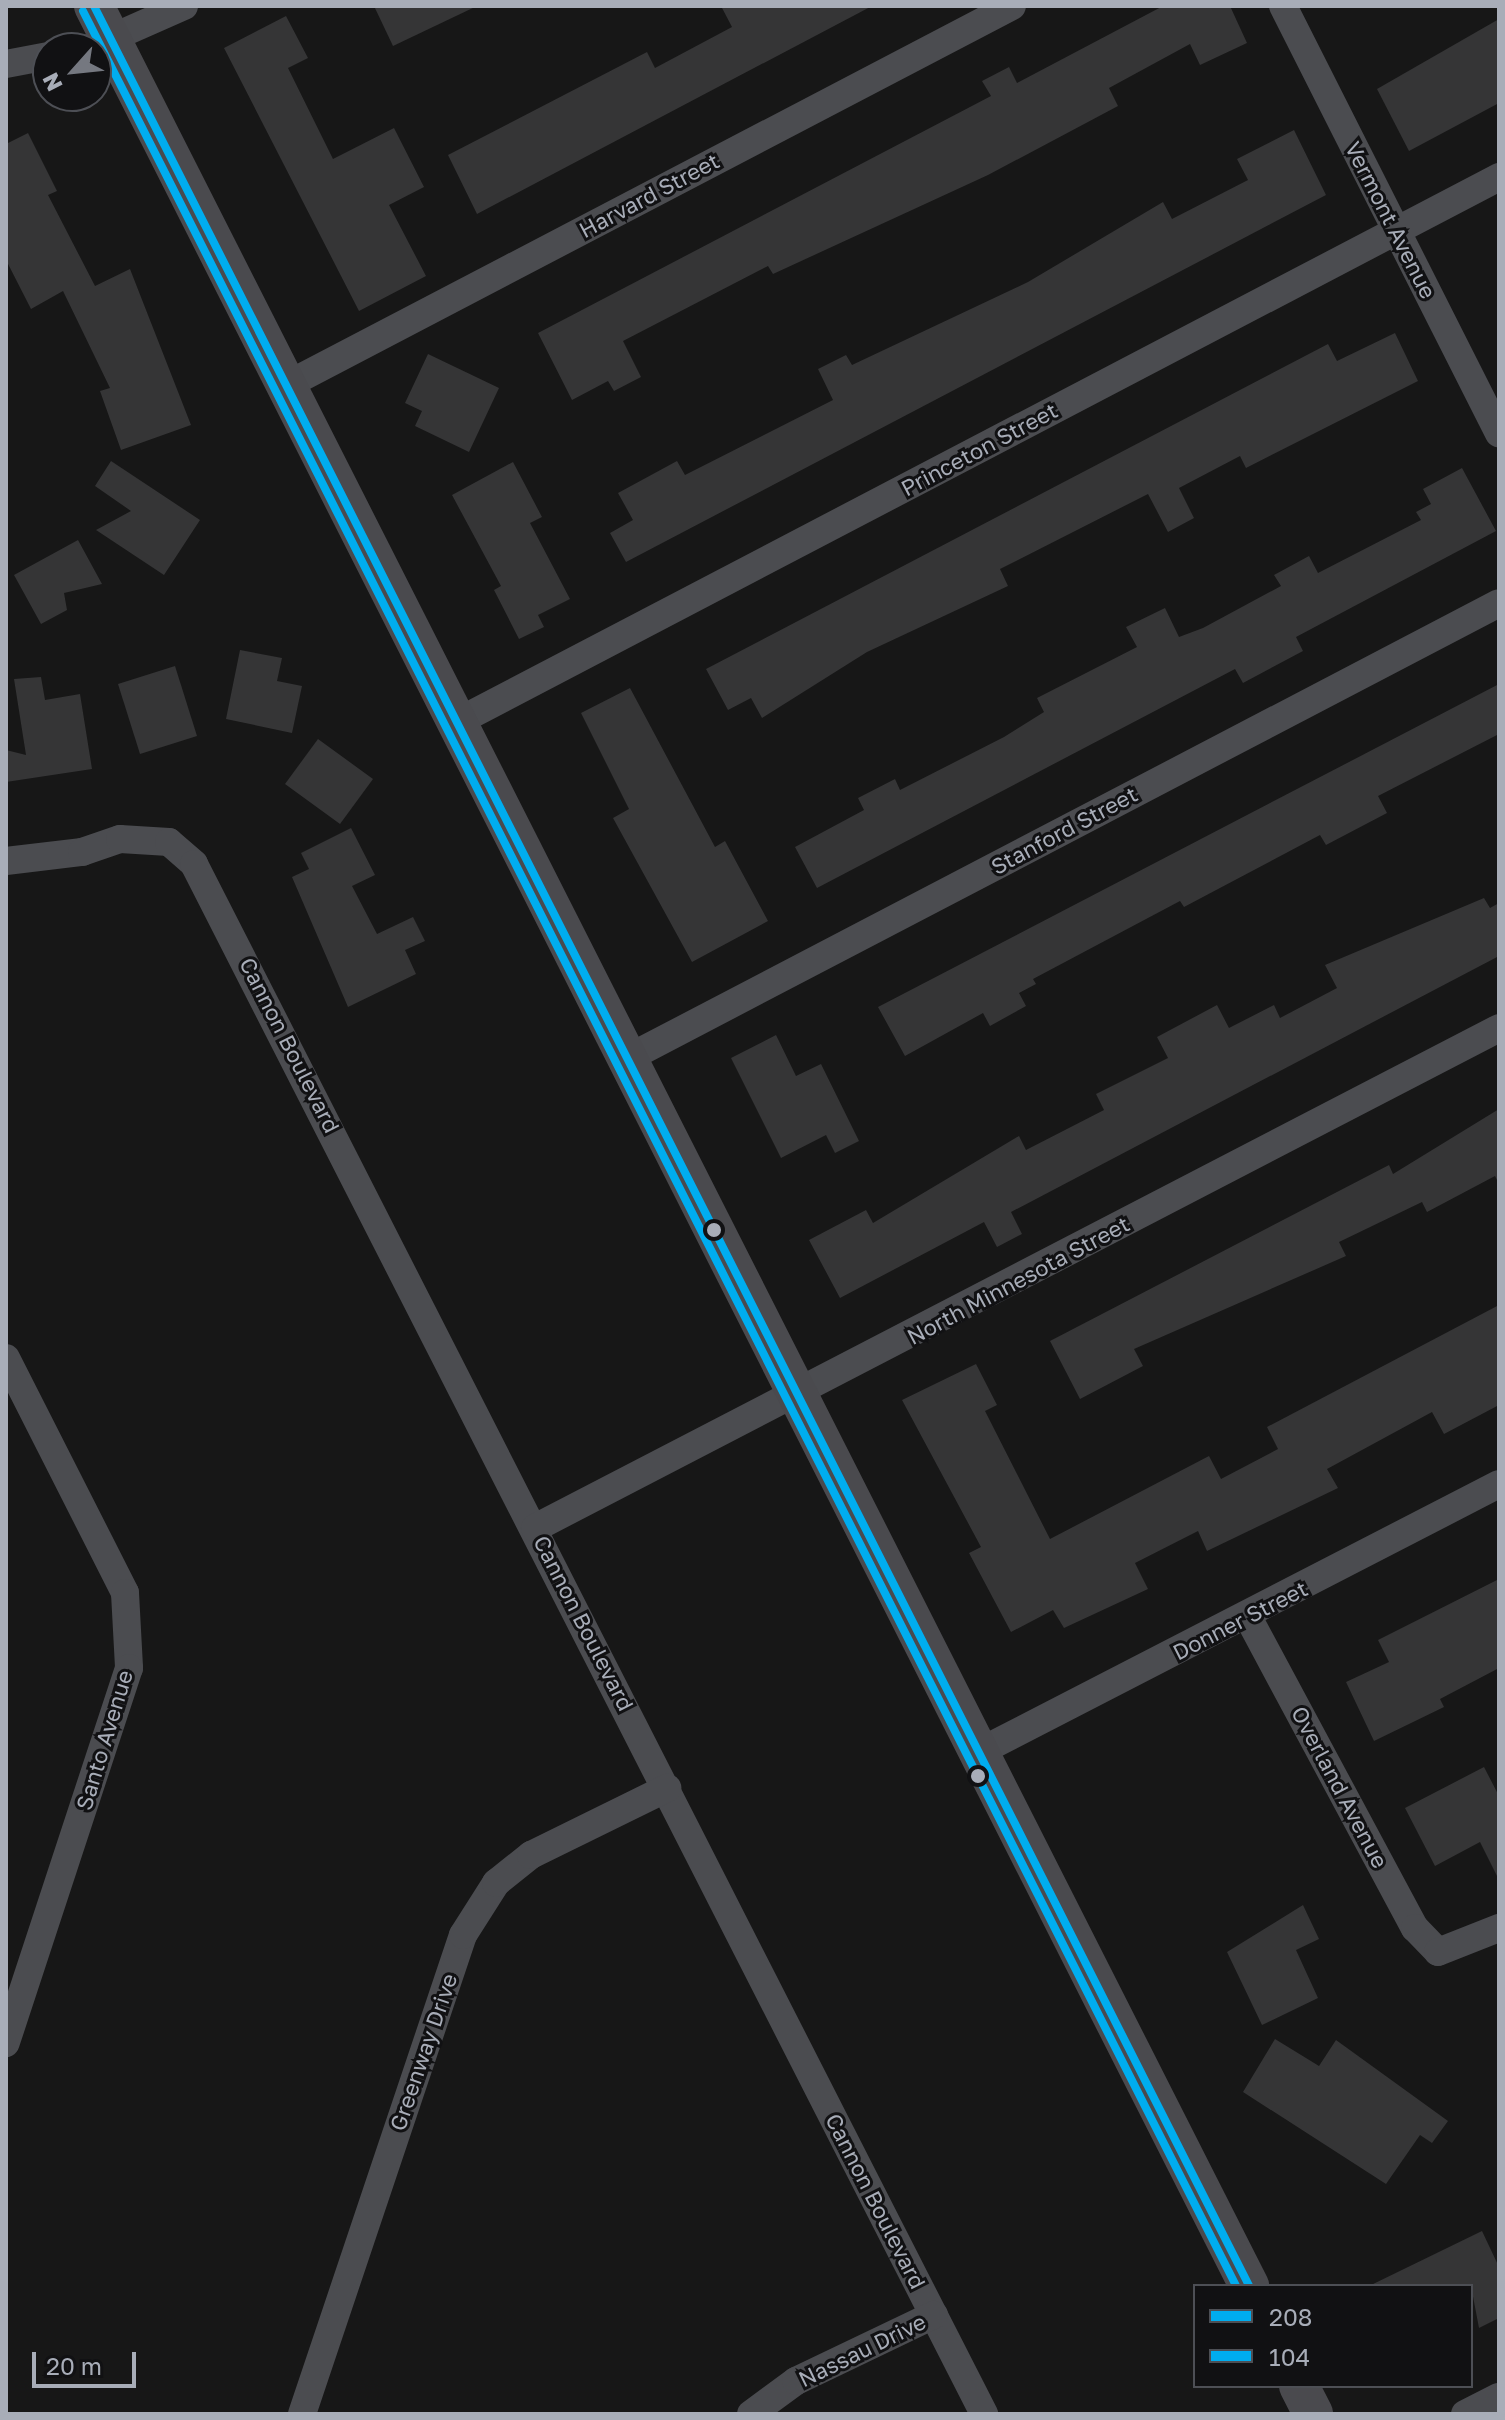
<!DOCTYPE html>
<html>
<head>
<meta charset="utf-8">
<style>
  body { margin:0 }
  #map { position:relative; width:1505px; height:2420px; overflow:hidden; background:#171717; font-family:"Golos Text",sans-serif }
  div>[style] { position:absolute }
  .building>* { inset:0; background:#353536 }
  .street>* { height:28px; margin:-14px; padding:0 14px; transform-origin:14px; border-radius:14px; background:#4b4c50 }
  .secondary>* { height:40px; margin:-20px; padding:0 20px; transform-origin:20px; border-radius:20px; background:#4a4a4e }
  .bus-1>* { height:8px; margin:-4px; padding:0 4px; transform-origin:4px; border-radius:4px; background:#00adef }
  .bus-2>* { height:8px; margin:-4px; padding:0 4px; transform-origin:4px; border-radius:4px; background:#00adef }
  .dots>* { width:22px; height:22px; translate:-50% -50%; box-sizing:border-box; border:4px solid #111113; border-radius:50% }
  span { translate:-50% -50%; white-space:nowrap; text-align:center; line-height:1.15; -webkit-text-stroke:6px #111113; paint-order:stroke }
  .street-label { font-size:22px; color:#a8adb8 }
  .frame { position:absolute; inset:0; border:8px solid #a8adb8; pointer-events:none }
  .legend { position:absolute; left:1193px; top:2284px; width:280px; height:104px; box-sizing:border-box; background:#111113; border:2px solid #4d4f55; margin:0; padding:10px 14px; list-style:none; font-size:24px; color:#a8adb8 }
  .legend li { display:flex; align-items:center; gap:16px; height:40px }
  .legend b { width:40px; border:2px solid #4d4f55 }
  .north { position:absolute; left:32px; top:32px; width:80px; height:80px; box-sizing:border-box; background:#111113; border:2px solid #4d4f55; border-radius:50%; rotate:243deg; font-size:22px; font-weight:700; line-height:32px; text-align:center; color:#a8adb8 }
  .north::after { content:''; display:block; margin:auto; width:28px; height:36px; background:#757880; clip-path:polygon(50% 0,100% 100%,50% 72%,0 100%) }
  .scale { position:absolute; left:32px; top:2352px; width:104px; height:36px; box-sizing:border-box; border:4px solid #a8adb8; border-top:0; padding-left:10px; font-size:24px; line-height:28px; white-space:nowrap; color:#a8adb8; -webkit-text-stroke:6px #111113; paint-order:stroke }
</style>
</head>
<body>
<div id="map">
  <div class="building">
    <div style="clip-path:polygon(374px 6px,477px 6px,393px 46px)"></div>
    <div style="clip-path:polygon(721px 6px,872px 6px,477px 214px,448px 155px,647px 52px,655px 68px,732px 27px)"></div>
    <div style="clip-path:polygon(1163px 6px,1230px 6px,1247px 43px,1200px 65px,1190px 44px,1109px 88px,1118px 106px,988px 175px,773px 274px,768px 266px,623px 341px,641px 377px,614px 391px,608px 381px,572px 400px,538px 333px,991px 96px,982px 81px,1009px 67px,1017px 83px)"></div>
    <div style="clip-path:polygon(286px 16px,308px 58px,288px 68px,333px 159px,394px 128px,424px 187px,389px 205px,426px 276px,359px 311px,224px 48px)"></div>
    <div style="clip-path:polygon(1499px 19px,1499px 103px,1409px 151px,1377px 89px)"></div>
    <div style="clip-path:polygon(1294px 130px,1326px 195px,626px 562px,610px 533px,633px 520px,618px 493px,677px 461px,685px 475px,833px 400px,818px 369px,846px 355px,852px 365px,1028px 282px,1163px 202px,1172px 219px,1248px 180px,1237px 159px)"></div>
    <div style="clip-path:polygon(28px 133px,57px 191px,48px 195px,95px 286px,130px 269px,191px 425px,121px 450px,100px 391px,110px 388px,63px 291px,31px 309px,6px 260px,6px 144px)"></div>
    <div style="clip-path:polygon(1395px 333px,1418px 381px,1246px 468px,1240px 456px,1179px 488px,1194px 518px,1168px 532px,1148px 494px,1000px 569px,1008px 586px,867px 652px,762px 718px,751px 698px,728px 710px,706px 669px,1328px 344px,1337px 361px)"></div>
    <div style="clip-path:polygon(428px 354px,499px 388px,469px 452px,415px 426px,422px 411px,405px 403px)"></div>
    <div style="clip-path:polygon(111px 461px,200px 520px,164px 575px,96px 530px,131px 511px,95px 486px)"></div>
    <div style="clip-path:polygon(513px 462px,542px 517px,530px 523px,570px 599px,538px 615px,544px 627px,519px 639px,494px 590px,501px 586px,452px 495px)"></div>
    <div style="clip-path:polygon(1462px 468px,1496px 531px,1296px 637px,1303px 651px,1243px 683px,1235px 669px,817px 888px,795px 847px,864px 810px,858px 798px,895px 779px,900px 790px,1004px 737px,1044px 712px,1037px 698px,1137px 647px,1126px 627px,1165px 608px,1179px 637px,1203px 628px,1281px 586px,1274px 575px,1309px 556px,1318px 573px,1421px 520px,1416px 512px,1431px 504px,1423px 489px)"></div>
    <div style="clip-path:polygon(78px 540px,102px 584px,64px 593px,67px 610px,41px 624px,14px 575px)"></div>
    <div style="clip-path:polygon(240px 650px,282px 658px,277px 681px,302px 686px,292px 733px,226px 719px)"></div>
    <div style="clip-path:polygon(175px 666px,197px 736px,140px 754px,118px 684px)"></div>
    <div style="clip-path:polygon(41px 677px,45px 700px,80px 694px,92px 769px,6px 782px,6px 750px,26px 755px,14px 679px)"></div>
    <div style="clip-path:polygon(1499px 684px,1499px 734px,1378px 796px,1387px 813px,1326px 845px,1320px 835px,1184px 907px,1180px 901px,1033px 979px,1036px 984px,1019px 993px,1026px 1006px,990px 1026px,983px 1013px,905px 1056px,878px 1007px)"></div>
    <div style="clip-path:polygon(630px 688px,715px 847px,725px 841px,768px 921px,692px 962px,613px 818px,629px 809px,581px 713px)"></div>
    <div style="clip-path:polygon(318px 739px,373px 779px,340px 824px,285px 784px)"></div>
    <div style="clip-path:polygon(351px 828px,375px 875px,352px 886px,377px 934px,413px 917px,425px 941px,405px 950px,416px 974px,348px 1007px,292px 877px,309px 869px,301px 853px)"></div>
    <div style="clip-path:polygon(1484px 898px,1490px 908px,1499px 903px,1499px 956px,1011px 1212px,1022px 1234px,997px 1247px,984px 1222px,840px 1298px,809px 1240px,866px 1210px,873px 1223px,1019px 1136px,1026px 1150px,1104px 1110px,1096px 1094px,1168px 1058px,1157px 1037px,1217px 1005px,1229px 1028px,1274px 1005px,1280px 1018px,1337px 988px,1325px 965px)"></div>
    <div style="clip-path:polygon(776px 1035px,796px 1076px,821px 1064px,859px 1141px,835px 1153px,826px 1135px,781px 1158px,731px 1058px)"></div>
    <div style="clip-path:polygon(1499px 1109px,1499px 1184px,1495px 1176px,1427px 1212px,1422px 1202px,1339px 1242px,1346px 1256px,1134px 1349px,1143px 1366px,1080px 1399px,1050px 1341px,1389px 1165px,1393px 1174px)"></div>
    <div style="clip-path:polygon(1499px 1305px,1499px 1405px,1444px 1434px,1432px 1412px,1327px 1469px,1338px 1488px,1207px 1551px,1198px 1531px,1135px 1563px,1148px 1589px,1064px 1628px,1053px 1610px,1011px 1632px,969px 1553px,981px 1547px,902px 1400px,976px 1364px,997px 1405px,985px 1411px,1050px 1539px,1209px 1456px,1221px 1479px,1278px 1449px,1267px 1427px)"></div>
    <div style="clip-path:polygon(1499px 1579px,1499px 1668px,1440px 1699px,1444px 1707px,1374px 1741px,1346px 1682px,1389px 1662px,1378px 1640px)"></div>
    <div style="clip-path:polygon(1484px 1767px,1499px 1796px,1499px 1880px,1480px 1842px,1435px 1866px,1405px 1808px)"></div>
    <div style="clip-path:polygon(1303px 1905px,1319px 1939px,1296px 1950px,1318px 1998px,1262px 2025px,1227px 1952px)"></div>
    <div style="clip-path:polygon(1275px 2039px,1319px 2066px,1336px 2040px,1448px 2121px,1432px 2143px,1420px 2135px,1386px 2184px,1243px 2092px)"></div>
    <div style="clip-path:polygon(1482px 2231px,1499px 2267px,1499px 2318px,1479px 2328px,1471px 2286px,1369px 2286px)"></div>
  </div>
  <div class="street">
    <div style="left:1283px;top:6px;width:479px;rotate:63.2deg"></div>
    <div style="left:89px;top:48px;width:104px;rotate:-23.9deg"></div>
    <div style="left:6px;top:64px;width:43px;rotate:-10.8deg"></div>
    <div style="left:287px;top:385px;width:818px;rotate:-27.6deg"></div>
    <div style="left:459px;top:721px;width:1174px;rotate:-27.61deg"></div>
    <div style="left:6px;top:861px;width:77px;rotate:-6.8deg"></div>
    <div style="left:82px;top:852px;width:40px;rotate:-18.9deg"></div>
    <div style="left:120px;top:839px;width:49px;rotate:3.5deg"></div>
    <div style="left:169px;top:842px;width:33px;rotate:41deg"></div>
    <div style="left:194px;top:864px;width:1740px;rotate:62.99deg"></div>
    <div style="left:630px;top:1057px;width:980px;rotate:-27.58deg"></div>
    <div style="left:6px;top:1358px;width:263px;rotate:63.1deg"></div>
    <div style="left:125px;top:1593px;width:75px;rotate:86.9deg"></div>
    <div style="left:129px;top:1668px;width:395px;rotate:108.2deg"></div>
    <div style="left:535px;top:1528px;width:1086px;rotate:-27.41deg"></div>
    <div style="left:1248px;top:1617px;width:353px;rotate:61.8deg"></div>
    <div style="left:1415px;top:1928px;width:33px;rotate:46deg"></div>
    <div style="left:1438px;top:1952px;width:66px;rotate:-21.5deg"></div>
    <div style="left:979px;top:1752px;width:585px;rotate:-27.27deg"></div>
    <div style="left:302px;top:2414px;width:505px;rotate:-71.42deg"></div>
    <div style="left:463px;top:1935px;width:62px;rotate:-57.6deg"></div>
    <div style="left:496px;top:1883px;width:45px;rotate:-38.7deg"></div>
    <div style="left:531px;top:1855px;width:152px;rotate:-26.2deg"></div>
    <div style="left:751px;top:2414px;width:56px;rotate:-36.3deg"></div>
    <div style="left:796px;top:2381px;width:153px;rotate:-25.6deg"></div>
    <div style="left:1465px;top:2414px;width:38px;rotate:-27deg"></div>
  </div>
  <div class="secondary">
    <div style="left:94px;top:6px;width:2556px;rotate:63.13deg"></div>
    <div style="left:1299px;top:2386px;width:31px;rotate:63deg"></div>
  </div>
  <div class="bus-1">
    <div style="left:94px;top:6px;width:2556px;rotate:63.13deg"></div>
  </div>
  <div class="bus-2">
    <div style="left:83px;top:11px;width:2550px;rotate:63.12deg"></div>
  </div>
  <div class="dots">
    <div style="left:714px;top:1230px;background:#a8adb8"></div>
    <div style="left:978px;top:1776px;background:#a8adb8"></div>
  </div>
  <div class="street-label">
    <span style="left:649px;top:195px;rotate:-28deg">Harvard Street</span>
    <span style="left:1391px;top:220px;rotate:63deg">Vermont Avenue</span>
    <span style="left:979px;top:449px;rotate:-28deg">Princeton Street</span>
    <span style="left:1064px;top:830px;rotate:-28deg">Stanford Street</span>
    <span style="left:290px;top:1045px;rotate:63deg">Cannon Boulevard</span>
    <span style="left:1018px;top:1280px;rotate:-28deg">North Minnesota Street</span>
    <span style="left:1240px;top:1620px;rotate:-27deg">Donner Street</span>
    <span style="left:584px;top:1623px;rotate:63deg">Cannon Boulevard</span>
    <span style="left:104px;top:1740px;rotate:-73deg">Santo Avenue</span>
    <span style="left:1340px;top:1787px;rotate:62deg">Overland Avenue</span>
    <span style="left:423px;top:2052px;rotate:-71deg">Greenway Drive</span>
    <span style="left:876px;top:2201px;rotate:63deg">Cannon Boulevard</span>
    <span style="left:862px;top:2350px;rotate:-26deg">Nassau Drive</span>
  </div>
  <div class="frame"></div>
  <ul class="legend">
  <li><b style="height:10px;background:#00adef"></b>208</li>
  <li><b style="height:10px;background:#00adef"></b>104</li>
  </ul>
  <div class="north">N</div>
  <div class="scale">20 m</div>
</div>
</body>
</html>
